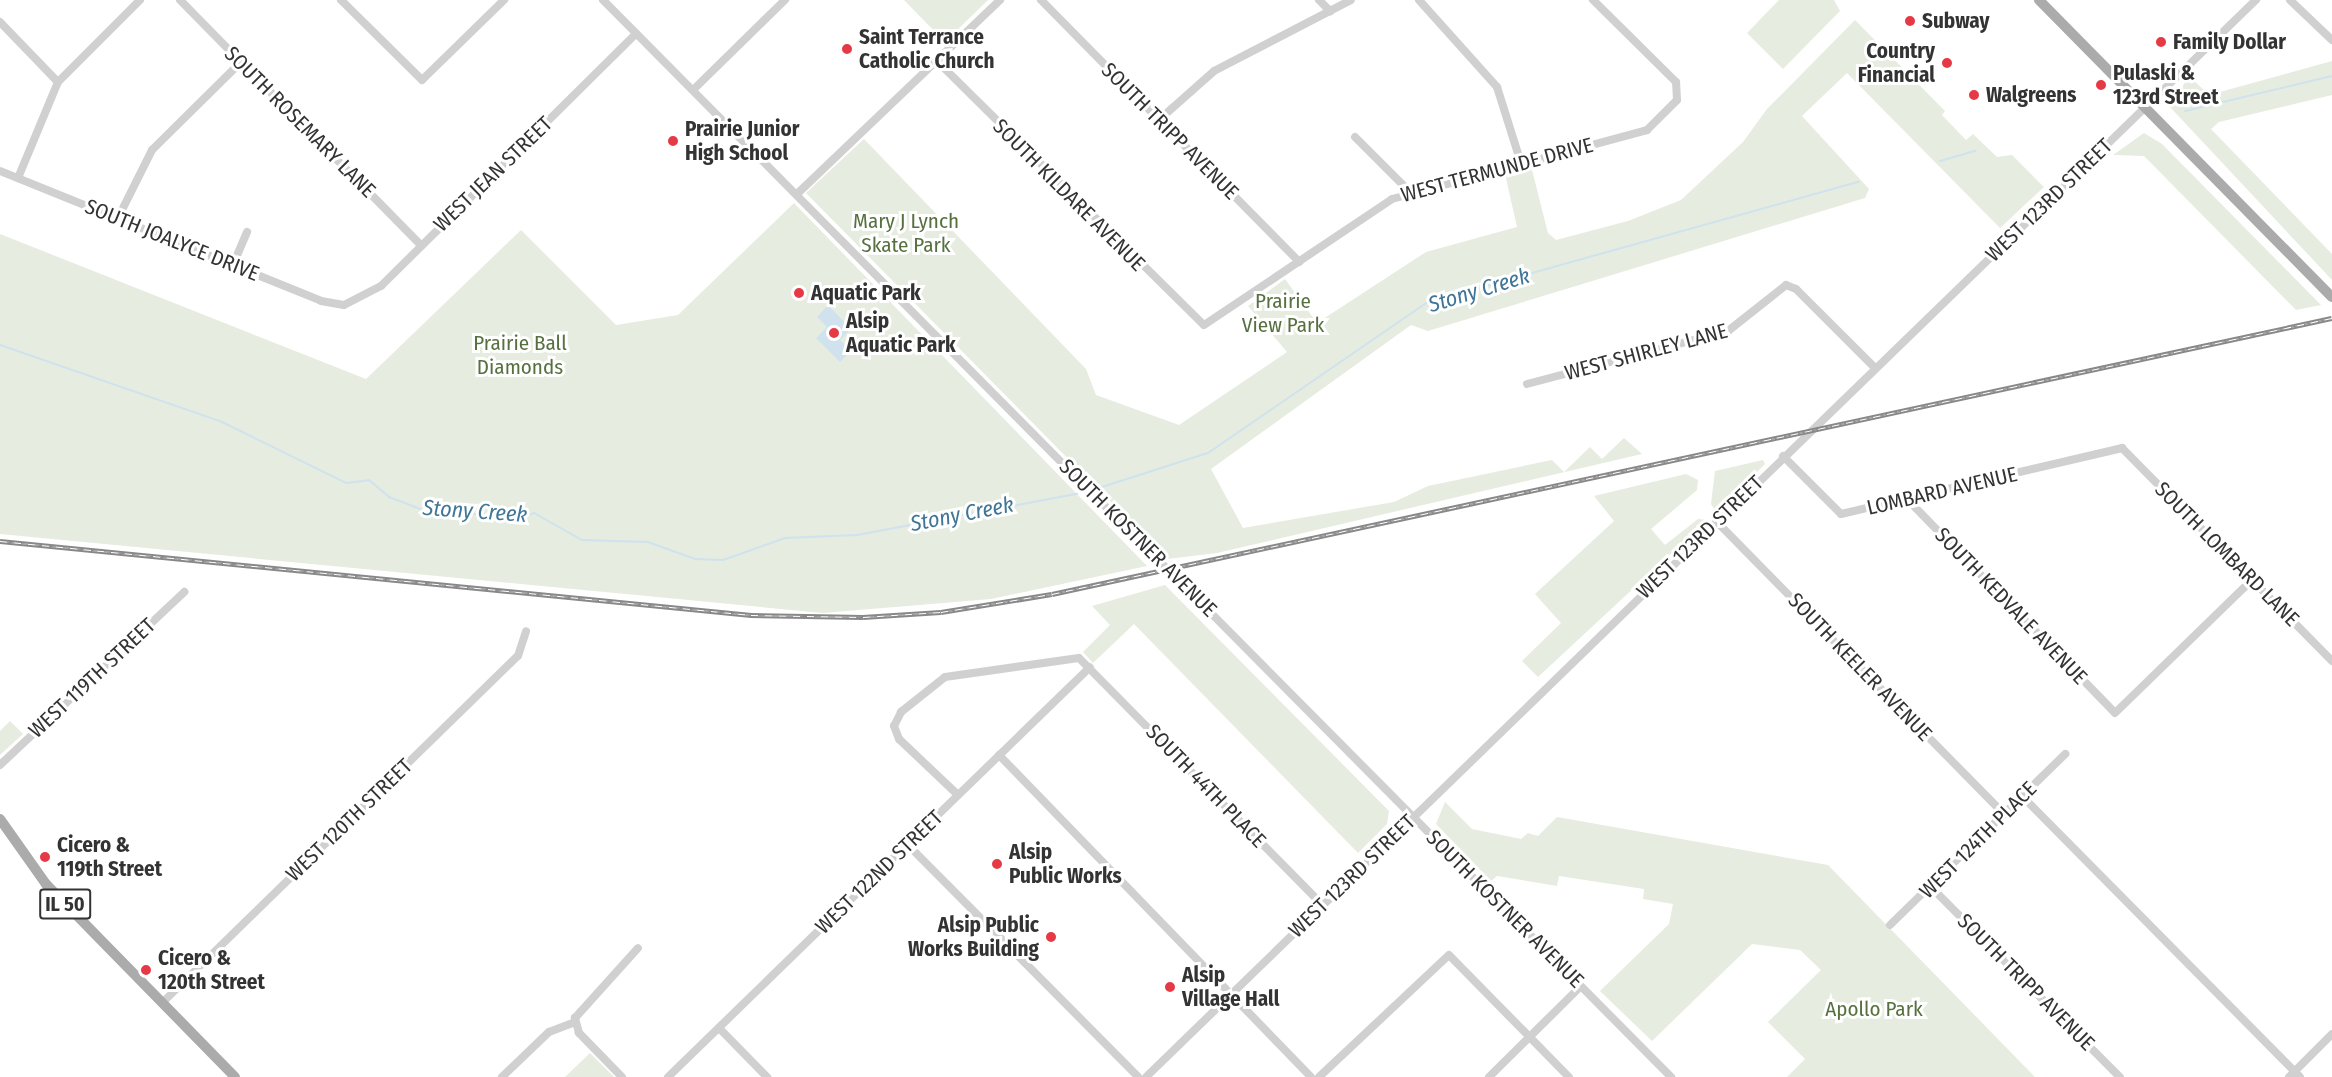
<!DOCTYPE html>
<html>
<head>
<meta charset="utf-8">
<style>
  body { margin:0 }
  #map { position:relative; width:2332px; height:1077px; overflow:hidden; background:#fff; font-family:"Fira Sans Condensed",sans-serif }
  div>[style] { position:absolute }
  .green>* { inset:0; background:#e6ecdf }
  .water>* { inset:0; background:#cfe2ee }
  .stream>* { height:2px; margin:-1px; padding:0 1px; transform-origin:1px; border-radius:1px; background:#cfe2ee }
  .minor>* { height:8px; margin:-4px; padding:0 4px; transform-origin:4px; border-radius:4px; background:#d0d0d0 }
  .major>* { height:10px; margin:-5px; padding:0 5px; transform-origin:5px; border-radius:5px; background:#ababab }
  .rail>* { height:4.5px; margin-top:-2.25px; transform-origin:0; background:repeating-linear-gradient(90deg,#fff 0 7px,#888 0 14px); box-sizing:border-box; border-block:2px solid #888 }
  .dots>* { width:16px; height:16px; translate:-50% -50%; box-sizing:border-box; border:3px solid #fff; border-radius:50% }
  span { translate:-50% -50%; white-space:nowrap; text-align:center; line-height:1.15; -webkit-text-stroke:6px #fff; paint-order:stroke }
  .shield-label span { padding:2px 4px; background:#fff; border:2px solid; border-radius:4px; -webkit-text-stroke-width:0 }
  .shield-label { font-size:20px; color:#333; font-weight:700 }
  .poi-label { font-size:21px; color:#333; font-weight:700 }
  .left { translate:0 -50%; text-align:left }
  .right { translate:-100% -50%; text-align:right }
  .street-label { font-size:21px; color:#333 }
  .park-label { font-size:21px; color:#56703f }
  .water-label { font-size:22px; color:#3f7597; font-style:italic }
</style>
</head>
<body>
<div id="map">
  <div class="green">
    <div style="clip-path:polygon(904px 0,988px 0,945px 42px)"></div>
    <div style="clip-path:polygon(1779px 0,1834px 0,1840px 11px,1783px 69px,1747px 33px)"></div>
    <div style="clip-path:polygon(1855px 20px,1945px 111px,1942px 115px,1966px 140px,1973px 134px,1997px 157px,2012px 155px,2044px 187px,2000px 228px,1847px 73px,1802px 116px,1869px 189px,1865px 198px,1428px 331px,1411px 325px,1211px 469px,1243px 528px,1394px 502px,1428px 486px,1552px 460px,1564px 472px,1590px 447px,1602px 459px,1624px 438px,1642px 454px,1217px 553px,1167px 559px,806px 193px,864px 139px,1086px 369px,1096px 395px,1179px 425px,1287px 352px,1248px 306px,1285px 279px,1317px 323px,1426px 252px,1517px 227px,1505px 174px,1531px 166px,1548px 233px,1556px 240px,1628px 221px,1681px 200px,1743px 142px,1767px 109px)"></div>
    <div style="clip-path:polygon(2332px 61px,2332px 95px,2219px 122px,2211px 129px,2332px 254px,2332px 280px,2170px 107px,2189px 76px,2209px 95px)"></div>
    <div style="clip-path:polygon(2144px 133px,2162px 144px,2321px 305px,2296px 310px,2144px 156px,2113px 155px)"></div>
    <div style="clip-path:polygon(794px 203px,1147px 566px,991px 599px,823px 613px,0 534px,0 234px,366px 379px,521px 230px,616px 325px,678px 315px)"></div>
    <div style="clip-path:polygon(1763px 460px,1765px 464px,1716px 512px,1711px 504px,1715px 471px)"></div>
    <div style="clip-path:polygon(1686px 474px,1698px 480px,1697px 490px,1651px 529px,1665px 545px,1698px 519px,1707px 520px,1538px 677px,1522px 661px,1561px 623px,1535px 594px,1614px 521px,1594px 496px)"></div>
    <div style="clip-path:polygon(1165px 585px,1389px 811px,1387px 824px,1358px 853px,1134px 624px,1093px 663px,1083px 652px,1110px 625px,1092px 606px)"></div>
    <div style="clip-path:polygon(10px 721px,23px 734px,0 755px,0 731px)"></div>
    <div style="clip-path:polygon(1445px 802px,1472px 829px,1521px 839px,1528px 833px,1538px 836px,1557px 817px,1828px 865px,2035px 1077px,1787px 1077px,1805px 1059px,1768px 1022px,1821px 970px,1800px 950px,1752px 944px,1652px 1041px,1600px 991px,1669px 924px,1673px 904px,1643px 899px,1644px 889px,1559px 876px,1557px 886px,1497px 876px,1491px 881px,1436px 824px)"></div>
    <div style="clip-path:polygon(590px 1053px,614px 1077px,565px 1077px)"></div>
  </div>
  <div class="water">
    <div style="clip-path:polygon(828px 305px,851px 329px,840px 340px,851px 351px,840px 362px,816px 338px,827px 327px,817px 317px)"></div>
  </div>
  <div class="stream">
    <div style="left:2185px;top:111px;width:151px;rotate:-13.4deg"></div>
    <div style="left:1940px;top:161px;width:37px;rotate:-16deg"></div>
    <div style="left:0;top:345px;width:235px;rotate:19.1deg"></div>
    <div style="left:222px;top:422px;width:138px;rotate:26.2deg"></div>
    <div style="left:346px;top:483px;width:23px;rotate:-7deg"></div>
    <div style="left:369px;top:480px;width:26px;rotate:40deg"></div>
    <div style="left:389px;top:497px;width:40px;rotate:21deg"></div>
    <div style="left:426px;top:511px;width:96px;rotate:3.6deg"></div>
    <div style="left:522px;top:517px;width:13px;rotate:-18deg"></div>
    <div style="left:534px;top:513px;width:55px;rotate:29.4deg"></div>
    <div style="left:582px;top:540px;width:66px;rotate:1.7deg"></div>
    <div style="left:648px;top:542px;width:50px;rotate:19.9deg"></div>
    <div style="left:695px;top:559px;width:28px;rotate:2deg"></div>
    <div style="left:723px;top:560px;width:66px;rotate:-19.5deg"></div>
    <div style="left:785px;top:538px;width:72px;rotate:-2.4deg"></div>
    <div style="left:857px;top:535px;width:224px;rotate:-10.6deg"></div>
    <div style="left:1102px;top:487px;width:111px;rotate:-17.8deg"></div>
    <div style="left:1208px;top:453px;width:267px;rotate:-34.5deg"></div>
    <div style="left:1428px;top:302px;width:447px;rotate:-15.6deg"></div>
  </div>
  <div class="minor">
    <div style="left:180px;top:0;width:344px;rotate:45.5deg"></div>
    <div style="left:341px;top:0;width:114px;rotate:44.6deg"></div>
    <div style="left:422px;top:80px;width:115px;rotate:-44.3deg"></div>
    <div style="left:603px;top:0;width:1517px;rotate:45.24deg"></div>
    <div style="left:1041px;top:0;width:368px;rotate:45.4deg"></div>
    <div style="left:1319px;top:0;width:16px;rotate:45deg"></div>
    <div style="left:1419px;top:0;width:117px;rotate:48.1deg"></div>
    <div style="left:1497px;top:87px;width:80px;rotate:72.5deg"></div>
    <div style="left:2290px;top:0;width:58px;rotate:43.6deg"></div>
    <div style="left:0;top:22px;width:83px;rotate:46deg"></div>
    <div style="left:937px;top:61px;width:375px;rotate:44.7deg"></div>
    <div style="left:1204px;top:325px;width:226px;rotate:-33.8deg"></div>
    <div style="left:1392px;top:199px;width:264px;rotate:-15.1deg"></div>
    <div style="left:1647px;top:130px;width:42px;rotate:-45deg"></div>
    <div style="left:1677px;top:100px;width:18px;rotate:-93deg"></div>
    <div style="left:1676px;top:82px;width:117px;rotate:-135.3deg"></div>
    <div style="left:693px;top:90px;width:129px;rotate:-44.4deg"></div>
    <div style="left:1160px;top:119px;width:72px;rotate:-41.6deg"></div>
    <div style="left:1214px;top:71px;width:154px;rotate:-27.4deg"></div>
    <div style="left:1355px;top:137px;width:78px;rotate:45deg"></div>
    <div style="left:0;top:171px;width:346px;rotate:22deg"></div>
    <div style="left:321px;top:301px;width:23px;rotate:10deg"></div>
    <div style="left:344px;top:305px;width:42px;rotate:-27.2deg"></div>
    <div style="left:381px;top:286px;width:359px;rotate:-44.7deg"></div>
    <div style="left:18px;top:178px;width:104px;rotate:-67.4deg"></div>
    <div style="left:58px;top:82px;width:116px;rotate:-45deg"></div>
    <div style="left:797px;top:194px;width:281px;rotate:-43.7deg"></div>
    <div style="left:118px;top:218px;width:76px;rotate:-63.4deg"></div>
    <div style="left:152px;top:150px;width:125px;rotate:-44.7deg"></div>
    <div style="left:233px;top:265px;width:36px;rotate:-67deg"></div>
    <div style="left:1527px;top:384px;width:208px;rotate:-14.8deg"></div>
    <div style="left:1728px;top:331px;width:74px;rotate:-38.4deg"></div>
    <div style="left:1786px;top:285px;width:11px;rotate:22deg"></div>
    <div style="left:1796px;top:289px;width:112px;rotate:45deg"></div>
    <div style="left:1783px;top:456px;width:82px;rotate:45deg"></div>
    <div style="left:1841px;top:514px;width:289px;rotate:-13.2deg"></div>
    <div style="left:2122px;top:448px;width:299px;rotate:45.4deg"></div>
    <div style="left:1907px;top:499px;width:298px;rotate:45.8deg"></div>
    <div style="left:2115px;top:713px;width:191px;rotate:-44.2deg"></div>
    <div style="left:1716px;top:521px;width:411px;rotate:45.5deg"></div>
    <div style="left:999px;top:755px;width:448px;rotate:45.9deg"></div>
    <div style="left:0;top:765px;width:253px;rotate:-43.2deg"></div>
    <div style="left:958px;top:795px;width:81px;rotate:-136.5deg"></div>
    <div style="left:899px;top:739px;width:14px;rotate:-111deg"></div>
    <div style="left:894px;top:726px;width:16px;rotate:-63deg"></div>
    <div style="left:901px;top:712px;width:56px;rotate:-38.5deg"></div>
    <div style="left:945px;top:677px;width:135px;rotate:-8.1deg"></div>
    <div style="left:1079px;top:658px;width:347px;rotate:45.4deg"></div>
    <div style="left:2022px;top:796px;width:395px;rotate:45.3deg"></div>
    <div style="left:907px;top:844px;width:328px;rotate:45.2deg"></div>
    <div style="left:1931px;top:887px;width:268px;rotate:45.2deg"></div>
    <div style="left:1890px;top:925px;width:245px;rotate:-44.3deg"></div>
    <div style="left:162px;top:1003px;width:497px;rotate:-44.3deg"></div>
    <div style="left:518px;top:656px;width:26px;rotate:-72deg"></div>
    <div style="left:719px;top:1028px;width:69px;rotate:45.6deg"></div>
    <div style="left:502px;top:1077px;width:65px;rotate:-43.8deg"></div>
    <div style="left:549px;top:1032px;width:28px;rotate:-21deg"></div>
    <div style="left:622px;top:1077px;width:62px;rotate:-134.3deg"></div>
    <div style="left:579px;top:1033px;width:16px;rotate:-105deg"></div>
    <div style="left:575px;top:1018px;width:94px;rotate:-48deg"></div>
    <div style="left:668px;top:1077px;width:588px;rotate:-44.17deg"></div>
    <div style="left:1146px;top:1077px;width:1547px;rotate:-44.14deg"></div>
    <div style="left:1319px;top:1077px;width:178px;rotate:-43.2deg"></div>
    <div style="left:1449px;top:955px;width:171px;rotate:45.5deg"></div>
    <div style="left:1489px;top:1077px;width:129px;rotate:-44.7deg"></div>
    <div style="left:2289px;top:1077px;width:61px;rotate:-45deg"></div>
  </div>
  <div class="major">
    <div style="left:2039px;top:0;width:417px;rotate:45.4deg"></div>
    <div style="left:0;top:819px;width:80px;rotate:54.7deg"></div>
    <div style="left:46px;top:884px;width:270px;rotate:45.6deg"></div>
  </div>
  <div class="rail">
    <div style="left:0;top:541px;width:755px;rotate:5.63deg"></div>
    <div style="left:751px;top:615px;width:112px;rotate:1deg"></div>
    <div style="left:863px;top:617px;width:78px;rotate:-3.7deg"></div>
    <div style="left:941px;top:612px;width:112px;rotate:-9.2deg"></div>
    <div style="left:1052px;top:594px;width:1309px;rotate:-12.17deg"></div>
  </div>
  <div class="dots">
    <div style="left:1910px;top:21px;background:#e63946"></div>
    <div style="left:2161px;top:42px;background:#e63946"></div>
    <div style="left:847px;top:49px;background:#e63946"></div>
    <div style="left:1947px;top:63px;background:#e63946"></div>
    <div style="left:2101px;top:85px;background:#e63946"></div>
    <div style="left:1974px;top:95px;background:#e63946"></div>
    <div style="left:673px;top:141px;background:#e63946"></div>
    <div style="left:799px;top:293px;background:#e63946"></div>
    <div style="left:834px;top:333px;background:#e63946"></div>
    <div style="left:45px;top:857px;background:#e63946"></div>
    <div style="left:997px;top:864px;background:#e63946"></div>
    <div style="left:1051px;top:937px;background:#e63946"></div>
    <div style="left:146px;top:970px;background:#e63946"></div>
    <div style="left:1170px;top:987px;background:#e63946"></div>
  </div>
  <div class="shield-label">
    <span style="left:65px;top:904px">IL 50</span>
  </div>
  <div class="poi-label">
    <span class="left" style="left:1922px;top:21px">Subway</span>
    <span class="left" style="left:859px;top:49px">Saint Terrance<br>Catholic Church</span>
    <span class="left" style="left:2173px;top:42px">Family Dollar</span>
    <span class="right" style="left:1935px;top:63px">Country<br>Financial</span>
    <span class="left" style="left:2113px;top:85px">Pulaski &amp;<br>123rd Street</span>
    <span class="left" style="left:1986px;top:95px">Walgreens</span>
    <span class="left" style="left:685px;top:141px">Prairie Junior<br>High School</span>
    <span class="left" style="left:811px;top:293px">Aquatic Park</span>
    <span class="left" style="left:846px;top:333px">Alsip<br>Aquatic Park</span>
    <span class="left" style="left:57px;top:857px">Cicero &amp;<br>119th Street</span>
    <span class="left" style="left:1009px;top:864px">Alsip<br>Public Works</span>
    <span class="right" style="left:1039px;top:937px">Alsip Public<br>Works Building</span>
    <span class="left" style="left:158px;top:970px">Cicero &amp;<br>120th Street</span>
    <span class="left" style="left:1182px;top:987px">Alsip<br>Village Hall</span>
  </div>
  <div class="street-label">
    <span style="left:300px;top:122px;rotate:45deg">SOUTH ROSEMARY LANE</span>
    <span style="left:1170px;top:131px;rotate:45deg">SOUTH TRIPP AVENUE</span>
    <span style="left:1497px;top:170px;rotate:-15deg">WEST TERMUNDE DRIVE</span>
    <span style="left:493px;top:174px;rotate:-44deg">WEST JEAN STREET</span>
    <span style="left:1069px;top:195px;rotate:45deg">SOUTH KILDARE AVENUE</span>
    <span style="left:2049px;top:200px;rotate:-44deg">WEST 123RD STREET</span>
    <span style="left:172px;top:240px;rotate:22deg">SOUTH JOALYCE DRIVE</span>
    <span style="left:1646px;top:352px;rotate:-15deg">WEST SHIRLEY LANE</span>
    <span style="left:1942px;top:491px;rotate:-13deg">LOMBARD AVENUE</span>
    <span style="left:1700px;top:537px;rotate:-44deg">WEST 123RD STREET</span>
    <span style="left:1138px;top:538px;rotate:45deg">SOUTH KOSTNER AVENUE</span>
    <span style="left:2227px;top:554px;rotate:45deg">SOUTH LOMBARD LANE</span>
    <span style="left:2011px;top:606px;rotate:46deg">SOUTH KEDVALE AVENUE</span>
    <span style="left:1860px;top:667px;rotate:46deg">SOUTH KEELER AVENUE</span>
    <span style="left:92px;top:678px;rotate:-43deg">WEST 119TH STREET</span>
    <span style="left:1206px;top:786px;rotate:46deg">SOUTH 44TH PLACE</span>
    <span style="left:349px;top:820px;rotate:-44deg">WEST 120TH STREET</span>
    <span style="left:1978px;top:840px;rotate:-45deg">WEST 124TH PLACE</span>
    <span style="left:879px;top:872px;rotate:-44deg">WEST 122ND STREET</span>
    <span style="left:1352px;top:876px;rotate:-44deg">WEST 123RD STREET</span>
    <span style="left:1505px;top:909px;rotate:45deg">SOUTH KOSTNER AVENUE</span>
    <span style="left:2026px;top:982px;rotate:45deg">SOUTH TRIPP AVENUE</span>
  </div>
  <div class="park-label">
    <span style="left:906px;top:233px">Mary J Lynch<br>Skate Park</span>
    <span style="left:1283px;top:313px">Prairie<br>View Park</span>
    <span style="left:520px;top:355px">Prairie Ball<br>Diamonds</span>
    <span style="left:1874px;top:1009px">Apollo Park</span>
  </div>
  <div class="water-label">
    <span style="left:1479px;top:290px;rotate:-17deg">Stony Creek</span>
    <span style="left:475px;top:511px;rotate:4deg">Stony Creek</span>
    <span style="left:962px;top:514px;rotate:-11deg">Stony Creek</span>
  </div>
</div>
</body>
</html>
